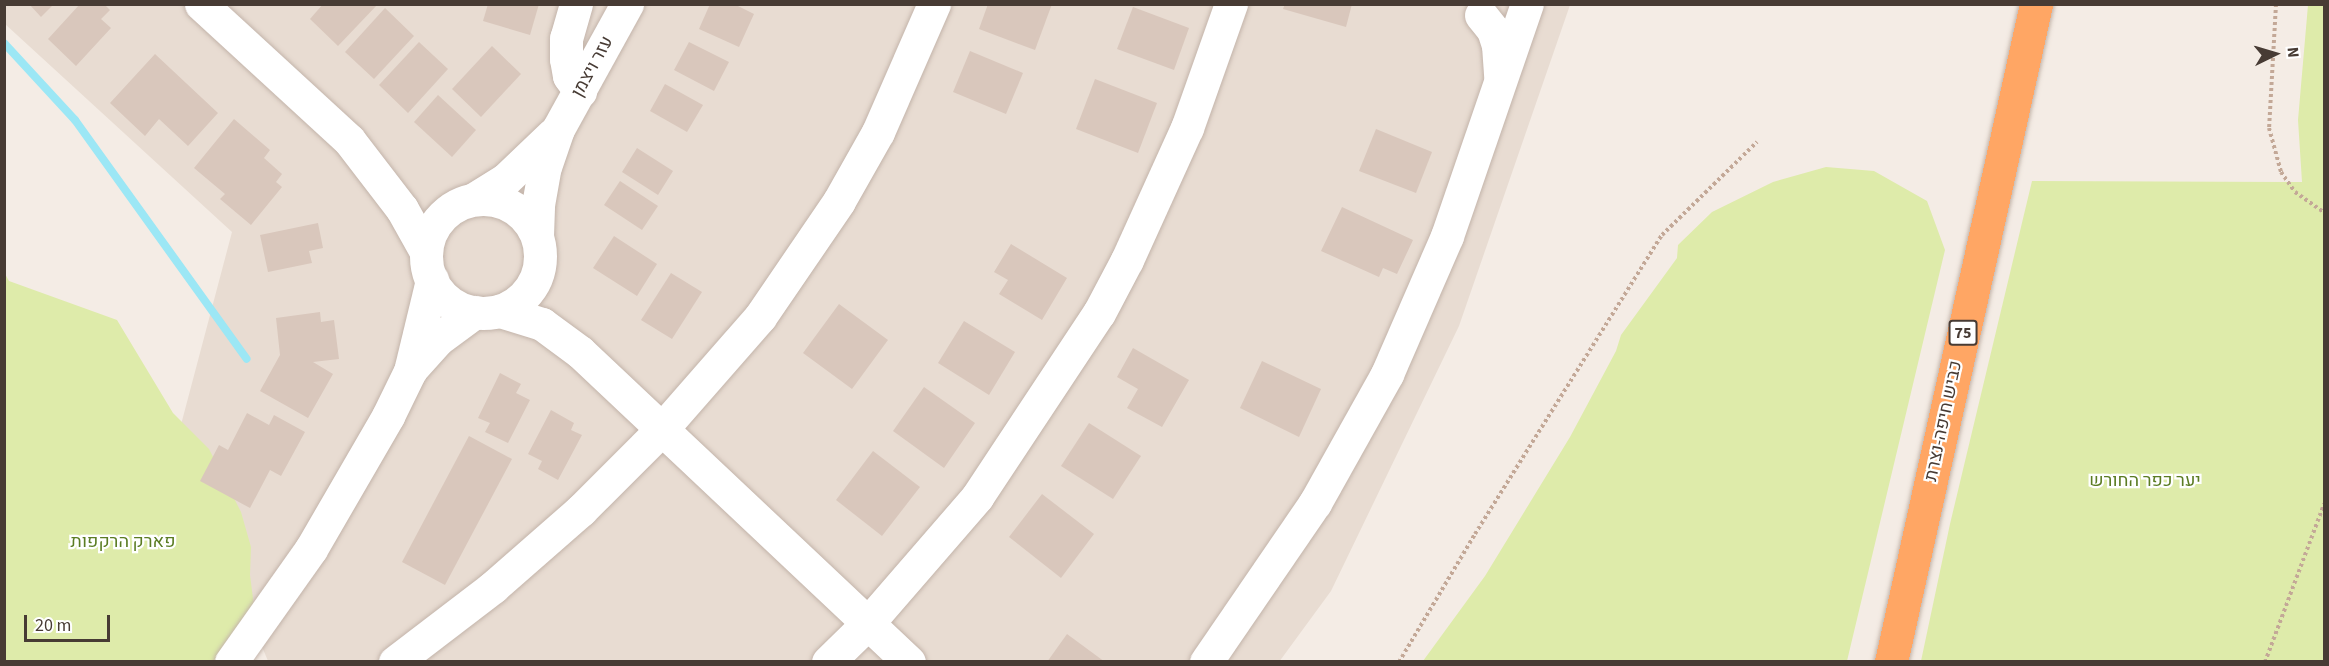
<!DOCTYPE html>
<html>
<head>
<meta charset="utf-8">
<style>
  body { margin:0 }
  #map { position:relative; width:2329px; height:666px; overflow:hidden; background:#f4ece5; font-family:"Source Sans 3",Heebo,sans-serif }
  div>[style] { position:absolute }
  .residential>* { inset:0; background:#e8dcd2 }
  .green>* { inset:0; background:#deebaa }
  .stream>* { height:8px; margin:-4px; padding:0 4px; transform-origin:4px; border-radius:4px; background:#9ce7f5 }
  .building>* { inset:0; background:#d9c7bc }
  .path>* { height:4px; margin-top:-2px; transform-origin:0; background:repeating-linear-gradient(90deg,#c3a897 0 3px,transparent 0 6px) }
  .roads { filter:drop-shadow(0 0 2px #c3b4aa) drop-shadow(0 0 2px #c3b4aa) }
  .minor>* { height:33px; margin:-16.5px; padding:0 16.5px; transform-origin:16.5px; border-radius:16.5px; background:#fff }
  .minor>.ring { margin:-16.5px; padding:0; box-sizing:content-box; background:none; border:33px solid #fff; border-radius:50% }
  .highway>* { height:33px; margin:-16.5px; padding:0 16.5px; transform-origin:16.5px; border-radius:16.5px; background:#ffa664 }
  span { translate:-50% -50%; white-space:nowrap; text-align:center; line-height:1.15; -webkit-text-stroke:4.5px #fff; paint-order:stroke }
  .shield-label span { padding:2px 4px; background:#fff; border:2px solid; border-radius:4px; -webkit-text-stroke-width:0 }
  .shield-label { font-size:16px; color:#473b34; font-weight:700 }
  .street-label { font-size:18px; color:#473b34 }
  .park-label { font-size:18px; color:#5b7c23 }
  .frame { position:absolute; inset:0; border:6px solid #473b34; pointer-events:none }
  .north { position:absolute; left:2245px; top:24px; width:60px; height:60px; -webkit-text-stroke:4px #fff; paint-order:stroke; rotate:85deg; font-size:16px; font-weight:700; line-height:24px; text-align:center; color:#473b34 }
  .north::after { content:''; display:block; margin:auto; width:21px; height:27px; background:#473b34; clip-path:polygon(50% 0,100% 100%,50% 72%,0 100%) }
  .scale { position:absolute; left:24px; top:615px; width:86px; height:27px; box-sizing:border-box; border:3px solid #473b34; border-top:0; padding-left:8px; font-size:18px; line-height:21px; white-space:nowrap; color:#473b34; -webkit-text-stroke:4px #fff; paint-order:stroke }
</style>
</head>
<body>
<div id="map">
  <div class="residential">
    <div style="clip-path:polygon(4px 5px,1570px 5px,1459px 326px,1331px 591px,1279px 662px,268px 661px,228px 565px,160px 504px,232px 232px,5px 24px)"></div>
  </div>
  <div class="green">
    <div style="clip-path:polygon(2308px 5px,2324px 5px,2324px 661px,1921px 661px,1950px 524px,2032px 181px,2302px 182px,2298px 120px)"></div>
    <div style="clip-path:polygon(1826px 167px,1874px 171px,1927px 201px,1945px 250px,1847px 661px,1423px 661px,1485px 576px,1570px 437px,1616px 351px,1621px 335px,1677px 258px,1678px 245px,1712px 212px,1773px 182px)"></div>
    <div style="clip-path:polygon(4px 272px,9px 281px,117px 320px,173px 413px,209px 449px,241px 512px,251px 547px,250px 575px,255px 614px,235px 662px,5px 661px)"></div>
  </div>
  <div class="stream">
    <div style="left:4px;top:43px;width:105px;rotate:47.3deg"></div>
    <div style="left:75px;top:120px;width:294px;rotate:54.3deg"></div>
  </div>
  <div class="building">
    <div style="clip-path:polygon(29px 4px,54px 4px,41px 17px)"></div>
    <div style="clip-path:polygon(80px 4px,104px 4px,110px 10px,101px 19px,111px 28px,76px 66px,48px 39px)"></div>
    <div style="clip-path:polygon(323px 4px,378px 4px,338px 46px,310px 19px)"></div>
    <div style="clip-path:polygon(488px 4px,539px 4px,530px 35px,483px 21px)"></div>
    <div style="clip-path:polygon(710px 4px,734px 4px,754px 14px,739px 47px,699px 29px)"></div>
    <div style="clip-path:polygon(988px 4px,1052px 4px,1035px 50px,979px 29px)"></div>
    <div style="clip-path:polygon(1285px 4px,1352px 4px,1346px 27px,1283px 9px)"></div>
    <div style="clip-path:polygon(1133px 7px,1189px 28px,1174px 70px,1117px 49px)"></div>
    <div style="clip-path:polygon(385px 8px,414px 36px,374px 79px,345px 52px)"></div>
    <div style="clip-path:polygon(419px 42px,448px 69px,408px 113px,379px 85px)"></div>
    <div style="clip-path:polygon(689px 42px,729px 62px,714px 91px,674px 70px)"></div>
    <div style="clip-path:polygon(492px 46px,521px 74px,481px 117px,452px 89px)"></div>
    <div style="clip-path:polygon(970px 51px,1023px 73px,1006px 114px,953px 92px)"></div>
    <div style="clip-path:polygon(155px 54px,218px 113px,188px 146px,159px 119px,145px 136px,110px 103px)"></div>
    <div style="clip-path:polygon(1095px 79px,1157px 103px,1138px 153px,1076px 129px)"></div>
    <div style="clip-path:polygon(665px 84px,703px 105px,687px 132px,650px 111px)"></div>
    <div style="clip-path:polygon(438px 95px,476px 130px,452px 157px,414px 122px)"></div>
    <div style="clip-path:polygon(234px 119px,270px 150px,264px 158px,282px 174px,276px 182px,282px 187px,251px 225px,220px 199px,225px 194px,194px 168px)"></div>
    <div style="clip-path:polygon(1376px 129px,1432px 152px,1416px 193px,1359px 171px)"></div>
    <div style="clip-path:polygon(637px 148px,673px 171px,658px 195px,622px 172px)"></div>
    <div style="clip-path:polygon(620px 181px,658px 206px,642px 230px,604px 205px)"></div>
    <div style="clip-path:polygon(1342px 207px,1413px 240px,1397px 274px,1383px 268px,1379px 277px,1321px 251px)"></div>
    <div style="clip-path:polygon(318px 223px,323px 248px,309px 251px,312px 263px,268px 272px,260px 235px)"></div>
    <div style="clip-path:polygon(614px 236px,657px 264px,637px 296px,593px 268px)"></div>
    <div style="clip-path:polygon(1011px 244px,1067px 278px,1042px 320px,999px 294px,1008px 280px,994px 272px)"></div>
    <div style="clip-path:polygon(671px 273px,702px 292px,672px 339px,641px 320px)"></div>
    <div style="clip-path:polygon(839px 304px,888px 340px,852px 389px,803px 353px)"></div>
    <div style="clip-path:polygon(320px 312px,321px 322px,334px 320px,339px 359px,313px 362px,333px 374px,308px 418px,260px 391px,280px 355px,276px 318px)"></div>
    <div style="clip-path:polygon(964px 321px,1015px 352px,989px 395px,938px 363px)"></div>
    <div style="clip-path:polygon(1133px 348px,1189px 380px,1162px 427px,1127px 408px,1138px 389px,1117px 377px)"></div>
    <div style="clip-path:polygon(1262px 361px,1321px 389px,1299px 437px,1240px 408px)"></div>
    <div style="clip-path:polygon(500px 373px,521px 384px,516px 393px,530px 400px,508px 443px,485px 432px,490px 423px,478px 418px)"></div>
    <div style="clip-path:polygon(924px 387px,975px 423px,944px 468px,893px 431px)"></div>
    <div style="clip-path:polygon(551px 410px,574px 423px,571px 430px,582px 435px,558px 480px,538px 469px,542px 461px,528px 454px)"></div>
    <div style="clip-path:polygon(247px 413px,269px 425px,274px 415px,305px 432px,281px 476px,270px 470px,250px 508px,200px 481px,219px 445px,228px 450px)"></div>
    <div style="clip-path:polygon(1089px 423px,1141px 456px,1113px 499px,1061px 466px)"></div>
    <div style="clip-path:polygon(469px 436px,512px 459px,445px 585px,402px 562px)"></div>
    <div style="clip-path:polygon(873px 451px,920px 487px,882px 536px,836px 500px)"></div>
    <div style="clip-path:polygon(1042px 494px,1094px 534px,1061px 578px,1009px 537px)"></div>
    <div style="clip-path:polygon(1067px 634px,1105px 662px,1047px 662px)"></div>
  </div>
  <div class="path">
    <div style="left:2276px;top:4px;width:124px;rotate:93.2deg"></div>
    <div style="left:2269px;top:128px;width:46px;rotate:74.7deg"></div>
    <div style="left:2281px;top:172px;width:24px;rotate:55deg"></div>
    <div style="left:2295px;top:192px;width:35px;rotate:35deg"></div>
    <div style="left:1399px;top:662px;width:149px;rotate:-59.3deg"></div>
    <div style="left:1475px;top:534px;width:353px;rotate:-58deg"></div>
    <div style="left:1662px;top:235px;width:133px;rotate:-44.4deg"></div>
    <div style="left:2265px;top:662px;width:169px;rotate:-69.5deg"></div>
  </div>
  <div class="roads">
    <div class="minor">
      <div style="left:201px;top:4px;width:201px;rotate:42.6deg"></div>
      <div style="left:349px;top:140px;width:87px;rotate:52.5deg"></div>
      <div style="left:402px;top:209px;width:49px;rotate:60.8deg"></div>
      <div style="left:576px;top:4px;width:35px;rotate:106deg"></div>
      <div style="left:566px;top:38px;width:21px;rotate:90deg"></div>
      <div style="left:566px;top:59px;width:17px;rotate:80deg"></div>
      <div style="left:569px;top:76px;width:19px;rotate:54deg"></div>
      <div style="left:1481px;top:15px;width:19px;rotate:51deg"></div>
      <div style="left:1493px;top:30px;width:16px;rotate:72deg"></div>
      <div style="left:1498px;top:45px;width:31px;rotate:86deg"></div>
      <div class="ring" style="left:426px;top:199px;width:81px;height:81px"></div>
      <div style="left:474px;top:199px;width:36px;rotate:-32deg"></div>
      <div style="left:505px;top:180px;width:66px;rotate:-43.8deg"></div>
      <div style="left:537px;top:236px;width:31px;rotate:-88deg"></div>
      <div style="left:538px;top:205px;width:39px;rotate:-80deg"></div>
      <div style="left:545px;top:167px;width:40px;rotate:-71.1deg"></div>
      <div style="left:558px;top:129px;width:143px;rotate:-61.1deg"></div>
      <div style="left:500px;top:311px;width:44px;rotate:17.2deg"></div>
      <div style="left:542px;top:324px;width:47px;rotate:36.4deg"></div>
      <div style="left:580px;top:352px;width:452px;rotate:43.3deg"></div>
      <div style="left:413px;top:367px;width:36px;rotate:-48deg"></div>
      <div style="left:437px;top:340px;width:47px;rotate:-36.4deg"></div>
      <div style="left:231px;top:662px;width:138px;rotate:-54.7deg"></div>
      <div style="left:311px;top:549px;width:154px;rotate:-59.9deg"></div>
      <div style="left:388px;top:416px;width:50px;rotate:-63.9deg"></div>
      <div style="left:410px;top:371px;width:94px;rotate:-76.4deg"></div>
      <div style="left:395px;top:662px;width:123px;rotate:-37.4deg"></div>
      <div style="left:493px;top:587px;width:117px;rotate:-41.2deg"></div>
      <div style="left:581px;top:510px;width:115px;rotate:-45deg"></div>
      <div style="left:662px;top:429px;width:149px;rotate:-48.8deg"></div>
      <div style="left:760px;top:317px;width:140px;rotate:-55.7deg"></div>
      <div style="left:839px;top:201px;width:79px;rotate:-60.5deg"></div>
      <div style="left:878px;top:132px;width:140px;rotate:-66.4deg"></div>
      <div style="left:828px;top:662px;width:56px;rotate:-44.3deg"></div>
      <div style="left:868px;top:623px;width:167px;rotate:-49.1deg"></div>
      <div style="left:977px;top:497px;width:221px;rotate:-56.5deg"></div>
      <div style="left:1099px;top:313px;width:60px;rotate:-62.2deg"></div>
      <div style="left:1127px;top:260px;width:145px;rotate:-65.6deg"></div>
      <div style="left:1187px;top:128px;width:132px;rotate:-70.5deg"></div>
      <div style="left:1206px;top:662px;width:193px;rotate:-55.6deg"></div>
      <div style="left:1315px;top:503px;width:148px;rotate:-60.8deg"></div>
      <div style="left:1387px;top:374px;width:150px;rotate:-66.5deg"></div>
      <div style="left:1447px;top:236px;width:245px;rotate:-71deg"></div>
    </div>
    <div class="highway">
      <div style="left:1891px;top:662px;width:674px;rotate:-77.57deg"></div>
    </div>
  </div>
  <div class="shield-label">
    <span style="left:1963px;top:333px">75</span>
  </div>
  <div class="street-label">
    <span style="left:593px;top:67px;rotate:-61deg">עזר ויצמן</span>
    <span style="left:1944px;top:421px;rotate:-78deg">כביש חיפה-נצרת</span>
  </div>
  <div class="park-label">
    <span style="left:2145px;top:481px">יער כפר החורש</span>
    <span style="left:123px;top:542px">פארק הרקפות</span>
  </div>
  <div class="frame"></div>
  <div class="north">N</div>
  <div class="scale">20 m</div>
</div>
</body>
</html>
